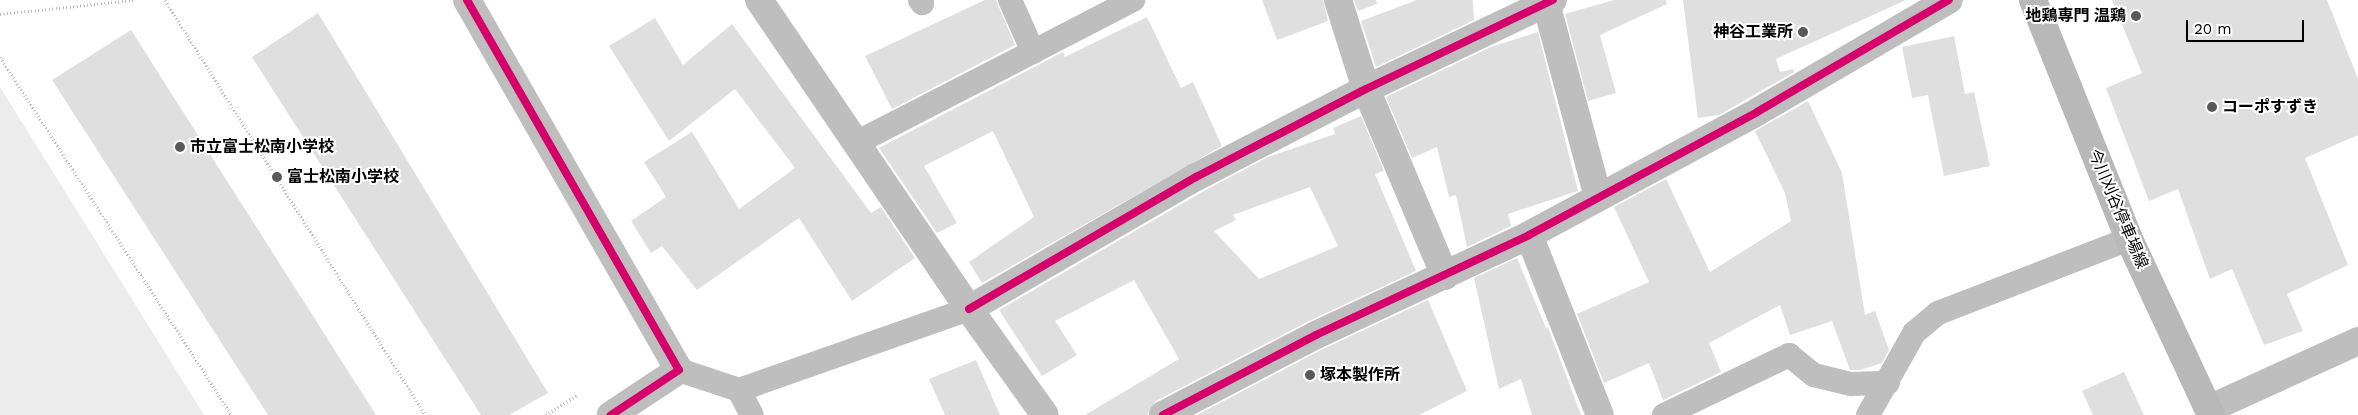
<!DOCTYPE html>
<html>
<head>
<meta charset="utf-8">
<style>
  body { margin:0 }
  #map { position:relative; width:2358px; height:415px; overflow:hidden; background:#fff; font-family:"Work Sans","Noto Sans JP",sans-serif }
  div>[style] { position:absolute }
  .green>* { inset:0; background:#ececec }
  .building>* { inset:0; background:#dfdfdf }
  .path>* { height:3px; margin-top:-1.5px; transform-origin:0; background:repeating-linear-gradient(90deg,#b9b9b9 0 1px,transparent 0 3.5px) }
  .service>* { height:24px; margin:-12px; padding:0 12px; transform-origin:12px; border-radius:12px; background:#bebebe }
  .minor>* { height:28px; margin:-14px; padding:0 14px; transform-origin:14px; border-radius:14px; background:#bebebe }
  .tertiary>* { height:28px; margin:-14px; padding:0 14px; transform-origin:14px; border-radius:14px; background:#bebebe }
  .secondary>* { height:28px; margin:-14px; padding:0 14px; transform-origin:14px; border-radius:14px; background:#b8b8b8 }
  .cycleway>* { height:8px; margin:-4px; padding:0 4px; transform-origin:4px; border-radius:4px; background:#d6006c }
  .dots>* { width:14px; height:14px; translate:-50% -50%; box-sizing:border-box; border:2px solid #fff; border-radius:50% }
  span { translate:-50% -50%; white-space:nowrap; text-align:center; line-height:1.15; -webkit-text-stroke:4px #fff; paint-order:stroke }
  .poi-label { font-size:16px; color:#000; font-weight:700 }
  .right { translate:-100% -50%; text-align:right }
  .left { translate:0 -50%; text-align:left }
  .street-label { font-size:16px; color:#000 }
  .scale { position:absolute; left:2186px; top:20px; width:118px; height:22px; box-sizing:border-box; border:2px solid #000; border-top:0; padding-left:6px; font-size:15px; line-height:18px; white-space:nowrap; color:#000; -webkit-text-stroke:4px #fff; paint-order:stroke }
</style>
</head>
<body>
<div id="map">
  <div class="green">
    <div style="clip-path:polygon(0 87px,204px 415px,0 415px)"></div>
  </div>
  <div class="building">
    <div style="clip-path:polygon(985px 0,996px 0,1015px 45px,892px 109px,865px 56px)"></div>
    <div style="clip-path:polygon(1262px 0,1323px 0,1328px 21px,1277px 40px)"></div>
    <div style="clip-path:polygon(1354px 0,1376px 0,1377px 4px,1358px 11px)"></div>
    <div style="clip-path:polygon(1417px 0,1473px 0,1474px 20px,1376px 67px,1361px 21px)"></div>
    <div style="clip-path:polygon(1614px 0,1666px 0,1667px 4px,1600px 35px,1616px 93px,1588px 101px,1565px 14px)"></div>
    <div style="clip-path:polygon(1683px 0,1906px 0,1776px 59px,1780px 72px,1793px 69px,1794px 72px,1719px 115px,1698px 118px)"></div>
    <div style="clip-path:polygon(2112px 0,2327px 0,2358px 79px,2358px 135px,2305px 158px,2348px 265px,2287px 294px,2303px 331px,2264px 345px,2232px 269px,2210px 279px,2178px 189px,2149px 201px,2106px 88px,2142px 73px)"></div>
    <div style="clip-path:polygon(318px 13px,548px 393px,509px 415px,481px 415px,252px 57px)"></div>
    <div style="clip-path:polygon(1147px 17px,1181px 88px,1193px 82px,1222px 146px,982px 283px,969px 262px,1034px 217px,993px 131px,924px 166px,957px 223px,937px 233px,879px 148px,1063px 52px,1065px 57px)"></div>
    <div style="clip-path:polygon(655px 18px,683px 65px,732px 24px,871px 213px,881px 207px,915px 258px,852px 301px,799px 218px,697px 290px,662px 246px,651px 253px,631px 221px,666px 197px,644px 162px,692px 132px,739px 209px,795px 168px,735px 89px,669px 141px,609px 46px)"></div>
    <div style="clip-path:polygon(131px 30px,376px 415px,268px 415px,52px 80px)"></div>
    <div style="clip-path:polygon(1538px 32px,1578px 191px,1508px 214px,1511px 226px,1467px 247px,1456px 195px,1449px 197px,1437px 147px,1412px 158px,1386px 97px,1491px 47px)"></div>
    <div style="clip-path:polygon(1954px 36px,1965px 94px,1974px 92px,1990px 166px,1944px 176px,1928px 95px,1912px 98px,1902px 47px)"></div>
    <div style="clip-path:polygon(1808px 101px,1842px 173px,1865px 315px,1875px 311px,1889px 350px,1882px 363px,1860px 370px,1850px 370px,1832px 321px,1790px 335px,1780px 305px,1709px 343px,1721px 372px,1663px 400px,1649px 363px,1604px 383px,1577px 314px,1649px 282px,1614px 207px,1666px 179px,1710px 272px,1791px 221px,1785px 193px,1755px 131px)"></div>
    <div style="clip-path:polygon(evenodd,1361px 116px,1384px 171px,1375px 174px,1416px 271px,1309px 321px,1156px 401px,1147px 415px,1085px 415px,1179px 359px,1134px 280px,1055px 321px,1077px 355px,1042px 376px,999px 310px,1204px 191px,1268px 157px,1335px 134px,1333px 128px,1361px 116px,1310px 187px,1338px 246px,1259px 279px,1214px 231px,1236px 220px,1233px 215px,1310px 187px)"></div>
    <div style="clip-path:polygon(1517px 258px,1546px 328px,1548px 327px,1581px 415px,1532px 415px,1521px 379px,1499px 389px,1474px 278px)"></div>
    <div style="clip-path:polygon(1428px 300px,1467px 391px,1419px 415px,1197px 415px,1323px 349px)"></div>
    <div style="clip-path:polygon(976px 360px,1000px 415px,945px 415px,929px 379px)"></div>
    <div style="clip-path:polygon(2124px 372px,2144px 415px,2093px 415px,2082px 391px)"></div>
  </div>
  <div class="path">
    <div style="left:165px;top:0;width:490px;rotate:57.9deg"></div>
    <div style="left:0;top:14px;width:134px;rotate:-6deg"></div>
    <div style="left:0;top:57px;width:427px;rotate:57.1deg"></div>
    <div style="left:546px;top:415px;width:38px;rotate:-33deg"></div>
  </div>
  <div class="service">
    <div style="left:920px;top:0;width:4px;rotate:56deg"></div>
    <div style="left:1010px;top:0;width:57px;rotate:66.1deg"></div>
    <div style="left:856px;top:143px;width:312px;rotate:-27.3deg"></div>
    <div style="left:679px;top:370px;width:63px;rotate:18.4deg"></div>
    <div style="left:739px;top:390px;width:28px;rotate:63deg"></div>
    <div style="left:739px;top:390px;width:244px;rotate:-19.4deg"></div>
    <div style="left:1664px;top:415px;width:139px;rotate:-25.6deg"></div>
    <div style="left:1789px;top:355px;width:32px;rotate:39deg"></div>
    <div style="left:1814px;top:375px;width:38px;rotate:14deg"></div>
    <div style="left:1851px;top:384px;width:37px;rotate:-2deg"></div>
    <div style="left:1868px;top:415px;width:94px;rotate:-60.7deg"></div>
    <div style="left:1914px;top:333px;width:31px;rotate:-40deg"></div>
    <div style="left:1938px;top:313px;width:205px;rotate:-21.2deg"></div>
  </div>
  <div class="minor">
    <div style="left:467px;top:0;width:426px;rotate:60.2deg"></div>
    <div style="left:679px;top:370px;width:82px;rotate:146.5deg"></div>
    <div style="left:1338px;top:0;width:93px;rotate:72.5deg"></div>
    <div style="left:1366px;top:89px;width:203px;rotate:67.1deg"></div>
    <div style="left:1546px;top:3px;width:201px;rotate:75deg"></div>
    <div style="left:1529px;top:235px;width:193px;rotate:68.5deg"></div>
    <div style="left:969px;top:309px;width:263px;rotate:-30.2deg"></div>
    <div style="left:1196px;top:177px;width:191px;rotate:-27.4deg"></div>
    <div style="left:1366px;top:89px;width:207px;rotate:-25.5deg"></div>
    <div style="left:2209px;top:409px;width:164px;rotate:-24.5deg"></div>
    <div style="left:1163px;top:415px;width:173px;rotate:-27.6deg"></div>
    <div style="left:1316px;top:335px;width:235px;rotate:-25.1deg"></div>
    <div style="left:1529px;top:235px;width:259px;rotate:-28.3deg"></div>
    <div style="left:1757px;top:112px;width:222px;rotate:-30.3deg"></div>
  </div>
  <div class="tertiary">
    <div style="left:759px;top:0;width:374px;rotate:55.8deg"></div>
    <div style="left:969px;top:309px;width:130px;rotate:54.4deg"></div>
  </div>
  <div class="secondary">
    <div style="left:2033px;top:0;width:258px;rotate:68.1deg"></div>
    <div style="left:2129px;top:239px;width:194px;rotate:65deg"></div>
  </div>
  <div class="cycleway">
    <div style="left:467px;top:0;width:426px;rotate:60.2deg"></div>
    <div style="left:679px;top:370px;width:82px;rotate:146.5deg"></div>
    <div style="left:969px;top:309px;width:263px;rotate:-30.2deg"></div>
    <div style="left:1196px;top:177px;width:191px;rotate:-27.4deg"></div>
    <div style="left:1366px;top:89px;width:207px;rotate:-25.5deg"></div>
    <div style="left:1163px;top:415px;width:173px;rotate:-27.6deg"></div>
    <div style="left:1316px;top:335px;width:235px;rotate:-25.1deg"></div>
    <div style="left:1529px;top:235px;width:259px;rotate:-28.3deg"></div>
    <div style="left:1757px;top:112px;width:222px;rotate:-30.3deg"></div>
  </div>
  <div class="dots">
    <div style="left:2136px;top:16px;background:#595959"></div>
    <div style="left:1803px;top:32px;background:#595959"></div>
    <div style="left:2212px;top:107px;background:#595959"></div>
    <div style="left:180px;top:147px;background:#595959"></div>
    <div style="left:277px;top:177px;background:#595959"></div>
    <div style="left:1310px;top:375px;background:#595959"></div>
  </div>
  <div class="poi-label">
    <span class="right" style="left:2126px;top:16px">地鶏専門 温鶏</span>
    <span class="right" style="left:1793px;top:32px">神谷工業所</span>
    <span class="left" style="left:2222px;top:107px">コーポすずき</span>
    <span class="left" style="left:190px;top:147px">市立富士松南小学校</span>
    <span class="left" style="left:287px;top:177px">富士松南小学校</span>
    <span class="left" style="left:1320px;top:375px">塚本製作所</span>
  </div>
  <div class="street-label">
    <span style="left:2118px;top:209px;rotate:67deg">今川刈谷停車場線</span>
  </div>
  <div class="scale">20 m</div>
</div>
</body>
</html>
